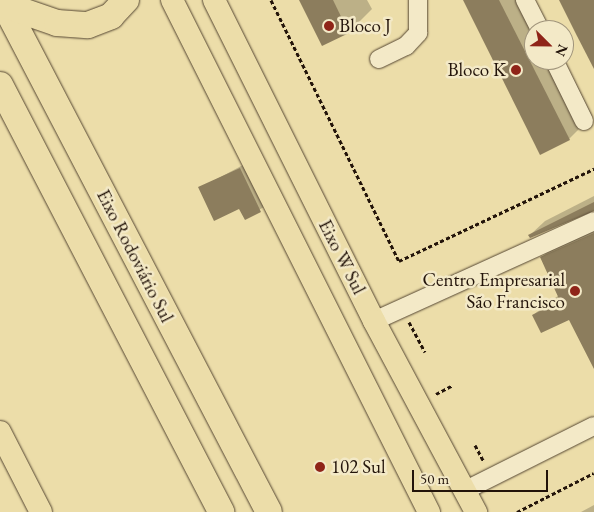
<!DOCTYPE html>
<html>
<head>
<meta charset="utf-8">
<style>
  body { margin:0 }
  #map { position:relative; width:594px; height:512px; overflow:hidden; background:#ecdda9; font-family:"EB Garamond",serif }
  div>[style] { position:absolute }
  .shadow>* { inset:0; background:#0003 }
  .building>* { inset:0; background:#8c7d5d }
  .path>* { height:3px; margin-top:-1.5px; transform-origin:0; background:repeating-linear-gradient(90deg,#23140a 0 4px,transparent 0 6.5px) }
  .roads { filter:drop-shadow(0 0 1px #554632) drop-shadow(0 0 1px #554632) }
  .minor>* { height:18px; margin:-9px; padding:0 9px; transform-origin:9px; border-radius:9px; background:#f3e9c7 }
  .major>* { height:22px; margin:-11px; padding:0 11px; transform-origin:11px; border-radius:11px; background:#ecdda9 }
  .highway>* { height:26px; margin:-13px; padding:0 13px; transform-origin:13px; border-radius:13px; background:#ecdda9 }
  .dots>* { width:14px; height:14px; translate:-50% -50%; box-sizing:border-box; border:2px solid #f3e9c7; border-radius:50% }
  span { translate:-50% -50%; white-space:nowrap; text-align:center; line-height:1.15; -webkit-text-stroke:5px #f3e9c7; paint-order:stroke }
  .poi-label { font-size:19px; color:#23140a }
  .left { translate:0 -50%; text-align:left }
  .right { translate:-100% -50%; text-align:right }
  .street-label { font-size:19px; color:#23140a }
  .north { position:absolute; left:524px; top:20px; width:50px; height:50px; box-sizing:border-box; background:#f3e9c7; border:1px solid #a0947b; border-radius:50%; rotate:113deg; font-size:14px; font-weight:700; line-height:20px; text-align:center; color:#23140a }
  .north::after { content:''; display:block; margin:auto; width:18px; height:22px; background:#8f2418; clip-path:polygon(50% 0,100% 100%,50% 72%,0 100%) }
  .scale { position:absolute; left:412px; top:470px; width:136px; height:22px; box-sizing:border-box; border:2px solid #23140a; border-top:0; padding-left:6px; font-size:15px; line-height:18px; white-space:nowrap; color:#23140a; -webkit-text-stroke:4px #f3e9c7; paint-order:stroke }
</style>
</head>
<body>
<div id="map">
  <div class="shadow">
    <div style="clip-path:polygon(300px 0,367px 0,372px 9px,349px 32px,322px 45px)"></div>
    <div style="clip-path:polygon(464px 0,534px 0,549px 30px,534px 30px,534px 60px,564px 60px,592px 116px,569px 139px)"></div>
    <div style="clip-path:polygon(243px 165px,264px 207px,245px 218px,240px 207px,200px 188px)"></div>
    <div style="clip-path:polygon(594px 196px,594px 210px,530px 235px,545px 221px)"></div>
    <div style="clip-path:polygon(594px 226px,594px 365px,570px 318px,533px 315px,559px 295px,541px 258px,556px 243px)"></div>
    <div style="clip-path:polygon(594px 505px,594px 512px,581px 512px)"></div>
  </div>
  <div class="building">
    <div style="clip-path:polygon(299px 0,333px 0,349px 33px,322px 46px)"></div>
    <div style="clip-path:polygon(463px 0,499px 0,570px 140px,540px 155px)"></div>
    <div style="clip-path:polygon(559px 0,594px 0,594px 69px,576px 34px)"></div>
    <div style="clip-path:polygon(240px 168px,261px 212px,245px 220px,239px 209px,214px 221px,198px 187px)"></div>
    <div style="clip-path:polygon(594px 202px,594px 211px,530px 238px,528px 235px)"></div>
    <div style="clip-path:polygon(594px 233px,594px 369px,569px 320px,541px 333px,532px 315px,560px 301px,540px 257px)"></div>
  </div>
  <div class="path">
    <div style="left:271px;top:0;width:291px;rotate:63.9deg"></div>
    <div style="left:399px;top:261px;width:216px;rotate:-25.3deg"></div>
    <div style="left:409px;top:322px;width:34px;rotate:62deg"></div>
    <div style="left:436px;top:394px;width:19px;rotate:-28deg"></div>
    <div style="left:475px;top:445px;width:19px;rotate:62deg"></div>
    <div style="left:517px;top:512px;width:86px;rotate:-26.9deg"></div>
  </div>
  <div class="roads">
    <div class="minor">
      <div style="left:525px;top:0;width:34px;rotate:63deg"></div>
      <div style="left:379px;top:59px;width:30px;rotate:-26deg"></div>
      <div style="left:406px;top:46px;width:18px;rotate:-47deg"></div>
      <div style="left:418px;top:33px;width:33px;rotate:-90deg"></div>
      <div style="left:554px;top:60px;width:68px;rotate:63.8deg"></div>
      <div style="left:374px;top:321px;width:242px;rotate:-24.4deg"></div>
      <div style="left:464px;top:491px;width:145px;rotate:-26.6deg"></div>
    </div>
    <div class="major">
      <div style="left:172px;top:0;width:573px;rotate:63.35deg"></div>
      <div style="left:214px;top:0;width:359px;rotate:63.5deg"></div>
      <div style="left:374px;top:321px;width:217px;rotate:61.9deg"></div>
      <div style="left:0;top:432px;width:90px;rotate:62.9deg"></div>
    </div>
    <div class="highway">
      <div style="left:2px;top:0;width:577px;rotate:62.46deg"></div>
      <div style="left:5px;top:5px;width:55px;rotate:19.1deg"></div>
      <div style="left:57px;top:23px;width:31px;rotate:4deg"></div>
      <div style="left:88px;top:25px;width:25px;rotate:-21deg"></div>
      <div style="left:111px;top:16px;width:22px;rotate:-47deg"></div>
      <div style="left:0;top:85px;width:481px;rotate:62.6deg"></div>
    </div>
  </div>
  <div class="dots">
    <div style="left:329px;top:26px;background:#8f2418"></div>
    <div style="left:516px;top:70px;background:#8f2418"></div>
    <div style="left:575px;top:291px;background:#8f2418"></div>
    <div style="left:320px;top:467px;background:#8f2418"></div>
  </div>
  <div class="poi-label">
    <span class="left" style="left:339px;top:26px">Bloco J</span>
    <span class="right" style="left:506px;top:70px">Bloco K</span>
    <span class="right" style="left:565px;top:291px">Centro Empresarial<br>São Francisco</span>
    <span class="left" style="left:331px;top:467px">102 Sul</span>
  </div>
  <div class="street-label">
    <span style="left:135px;top:256px;rotate:63deg">Eixo Rodoviário Sul</span>
    <span style="left:342px;top:257px;rotate:63deg">Eixo W Sul</span>
  </div>
  <div class="north">N</div>
  <div class="scale">50 m</div>
</div>
</body>
</html>
